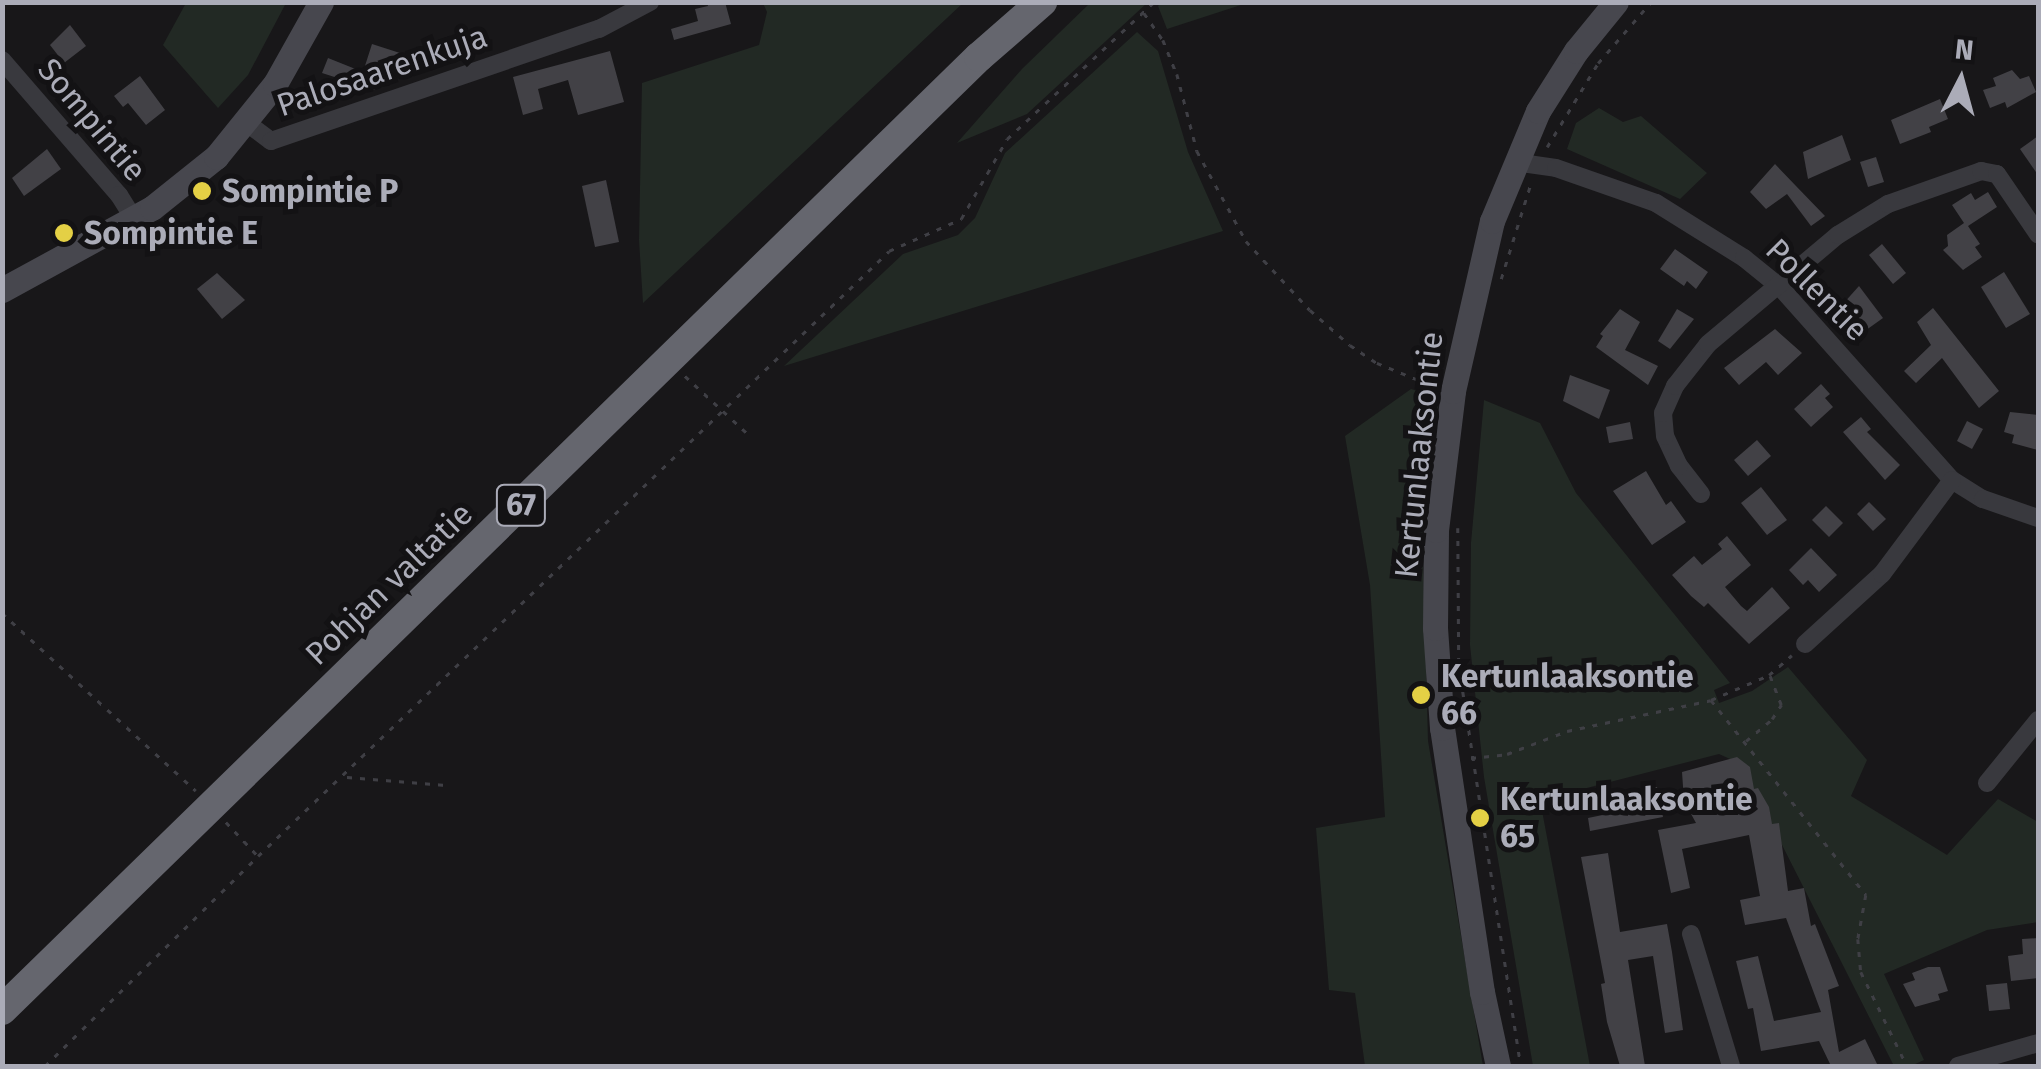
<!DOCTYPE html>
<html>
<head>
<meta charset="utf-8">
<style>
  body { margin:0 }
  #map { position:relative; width:2041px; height:1069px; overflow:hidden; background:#181719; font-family:"Fira Sans",sans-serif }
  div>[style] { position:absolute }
  .green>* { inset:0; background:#222924 }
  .building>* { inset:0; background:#424146 }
  .path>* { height:2.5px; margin-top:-1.25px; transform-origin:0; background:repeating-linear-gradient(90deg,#3f3f45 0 5px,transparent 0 13px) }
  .street>* { height:18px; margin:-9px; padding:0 9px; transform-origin:9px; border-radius:9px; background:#39393e }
  .secondary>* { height:25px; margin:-12.5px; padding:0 12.5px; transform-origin:12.5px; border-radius:12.5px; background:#47474e }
  .highway>* { height:30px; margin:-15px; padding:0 15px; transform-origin:15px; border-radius:15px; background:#65666e }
  .dots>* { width:28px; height:28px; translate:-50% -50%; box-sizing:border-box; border:5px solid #131214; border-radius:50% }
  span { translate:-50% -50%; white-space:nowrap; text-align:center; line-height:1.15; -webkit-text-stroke:10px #131214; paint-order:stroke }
  .shield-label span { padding:2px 8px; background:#131214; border:2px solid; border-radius:8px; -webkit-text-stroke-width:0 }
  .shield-label { font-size:30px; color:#abacb8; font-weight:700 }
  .street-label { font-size:32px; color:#abacb8 }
  .poi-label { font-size:32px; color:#abacb8; font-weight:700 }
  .left { translate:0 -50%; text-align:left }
  .frame { position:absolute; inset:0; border:5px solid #abacb8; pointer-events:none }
  .north { position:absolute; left:1911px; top:30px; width:100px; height:100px; -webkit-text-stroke:8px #131214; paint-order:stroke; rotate:6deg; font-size:28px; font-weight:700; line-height:40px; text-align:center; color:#abacb8 }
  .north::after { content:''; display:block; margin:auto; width:35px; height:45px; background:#abacb8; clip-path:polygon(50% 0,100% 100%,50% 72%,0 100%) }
</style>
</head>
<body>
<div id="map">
  <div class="green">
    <div style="clip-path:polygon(1162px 2px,1247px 2px,1247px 3px,1167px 29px,1158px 6px)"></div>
    <div style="clip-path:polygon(186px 3px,286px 3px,248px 75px,218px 108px,163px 45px)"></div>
    <div style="clip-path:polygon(763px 3px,963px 3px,643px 303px,639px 240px,642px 83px,759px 45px,767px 12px)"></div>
    <div style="clip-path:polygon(1090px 3px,1147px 3px,1027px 114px,957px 143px,1022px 69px)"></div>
    <div style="clip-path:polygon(1137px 32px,1158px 51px,1188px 152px,1223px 231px,784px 366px,903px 254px,958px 235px,975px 218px,1005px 153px)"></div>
    <div style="clip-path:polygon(1599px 108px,1623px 122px,1641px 116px,1707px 173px,1680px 199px,1567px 149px,1576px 123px)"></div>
    <div style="clip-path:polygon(1411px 389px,1439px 397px,1422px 523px,1428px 741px,1483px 1066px,1365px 1066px,1355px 993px,1329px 990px,1316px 828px,1385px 817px,1370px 585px,1345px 436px)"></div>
    <div style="clip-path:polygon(1484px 400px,1540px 423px,1576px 493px,1730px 683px,1714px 690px,1719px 703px,1752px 691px,1788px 667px,1867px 760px,1851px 796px,1947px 855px,1998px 799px,2038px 822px,2038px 922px,1987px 930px,1884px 974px,1924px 1060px,1911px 1066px,1894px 1066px,1741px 764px,1719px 754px,1540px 800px,1590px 1066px,1533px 1066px,1484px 777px,1470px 645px,1471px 543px)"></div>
  </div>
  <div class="building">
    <div style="clip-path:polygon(707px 2px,725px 2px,731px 24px,674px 40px,671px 29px,698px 21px,695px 9px,708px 6px)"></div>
    <div style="clip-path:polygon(70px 25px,86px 46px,64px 63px,50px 45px)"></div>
    <div style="clip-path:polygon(372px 44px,400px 53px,387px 84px,378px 81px,375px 90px,322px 73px,328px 58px,363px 72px)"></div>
    <div style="clip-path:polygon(610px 51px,624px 102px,578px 115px,568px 80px,538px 89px,543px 109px,523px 115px,513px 77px)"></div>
    <div style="clip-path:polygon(2012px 70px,2020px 79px,2029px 76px,2036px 92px,2007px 108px,2005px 102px,1990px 108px,1983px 90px,1996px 86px,1993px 78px)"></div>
    <div style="clip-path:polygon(140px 76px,165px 110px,146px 125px,128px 103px,123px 107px,114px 96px)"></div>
    <div style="clip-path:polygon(1940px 99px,1948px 119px,1929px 127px,1931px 132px,1900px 144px,1891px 120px)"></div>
    <div style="clip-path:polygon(1842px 135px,1851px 160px,1808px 179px,1803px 152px)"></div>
    <div style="clip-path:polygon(2038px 136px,2038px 175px,2020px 149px)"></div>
    <div style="clip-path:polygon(47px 149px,61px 169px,24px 196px,12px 178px)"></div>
    <div style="clip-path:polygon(1876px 157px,1884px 182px,1868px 187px,1860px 162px)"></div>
    <div style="clip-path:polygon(1775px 164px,1796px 186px,1825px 216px,1811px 226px,1787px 194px,1766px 209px,1750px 192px)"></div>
    <div style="clip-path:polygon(606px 180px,619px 242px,595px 247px,582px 186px)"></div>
    <div style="clip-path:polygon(1988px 192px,1997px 207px,1968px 226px,1980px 244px,1975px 247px,1982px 257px,1963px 270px,1943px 250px,1948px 246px,1947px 235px,1964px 223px,1952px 205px,1971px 193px,1975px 200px)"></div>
    <div style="clip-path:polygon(1882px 244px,1906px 273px,1893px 284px,1869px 255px)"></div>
    <div style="clip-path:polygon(1675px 249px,1708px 272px,1696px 289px,1687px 281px,1684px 286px,1660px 269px)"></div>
    <div style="clip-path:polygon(2004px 272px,2030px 314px,2006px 328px,1981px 287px)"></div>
    <div style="clip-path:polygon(217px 273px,245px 300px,222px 319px,197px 289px)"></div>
    <div style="clip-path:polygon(1859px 286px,1883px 318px,1862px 333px,1842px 305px)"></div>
    <div style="clip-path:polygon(1933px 308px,1999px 391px,1979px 408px,1942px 358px,1916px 383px,1904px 371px,1931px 345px,1917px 322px)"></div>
    <div style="clip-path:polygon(1620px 309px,1640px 322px,1625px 350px,1658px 366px,1648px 385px,1596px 347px,1603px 336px,1600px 334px)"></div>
    <div style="clip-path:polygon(1677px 309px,1694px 319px,1670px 349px,1658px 341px)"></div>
    <div style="clip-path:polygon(1775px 329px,1802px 353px,1778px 375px,1766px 362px,1739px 385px,1724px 368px)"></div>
    <div style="clip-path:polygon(1570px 375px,1610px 390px,1599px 419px,1563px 401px)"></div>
    <div style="clip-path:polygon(1821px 384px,1830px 394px,1825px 398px,1833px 407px,1811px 427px,1794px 409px)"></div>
    <div style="clip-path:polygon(2010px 412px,2038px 415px,2038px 450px,2012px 443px,2014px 435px,2004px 432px)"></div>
    <div style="clip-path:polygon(1861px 417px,1871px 429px,1867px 432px,1900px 465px,1885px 480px,1843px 432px)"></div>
    <div style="clip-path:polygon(1967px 421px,1983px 429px,1972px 449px,1957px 441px)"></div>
    <div style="clip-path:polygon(1630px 422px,1633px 439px,1609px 443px,1606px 427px)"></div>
    <div style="clip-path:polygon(1757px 440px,1771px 456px,1748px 476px,1734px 460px)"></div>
    <div style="clip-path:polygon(1646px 471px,1666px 505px,1671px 501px,1686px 522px,1652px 545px,1613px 491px)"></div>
    <div style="clip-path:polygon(1761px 487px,1787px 520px,1767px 535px,1741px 503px)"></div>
    <div style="clip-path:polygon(1869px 502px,1886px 519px,1873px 531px,1857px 514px)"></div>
    <div style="clip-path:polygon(1826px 506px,1843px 523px,1829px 537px,1812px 520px)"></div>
    <div style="clip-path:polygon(1727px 536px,1751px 565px,1725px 587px,1741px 606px,1747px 611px,1772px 587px,1790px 608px,1749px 644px,1708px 603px,1704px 607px,1691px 596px,1672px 575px,1694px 556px,1702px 565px,1722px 549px,1718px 544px)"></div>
    <div style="clip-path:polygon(1811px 548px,1837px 575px,1819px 592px,1808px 580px,1803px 585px,1789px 570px)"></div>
    <div style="clip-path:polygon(1737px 757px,1750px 767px,1754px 789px,1758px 788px,1769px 807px,1772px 824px,1779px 823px,1788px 891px,1804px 888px,1811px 926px,1815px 924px,1839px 986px,1828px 990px,1839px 1052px,1865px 1039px,1878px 1066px,1831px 1066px,1819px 1041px,1761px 1051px,1753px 1008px,1748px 1009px,1736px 961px,1758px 956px,1774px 1021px,1821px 1012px,1786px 918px,1745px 925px,1740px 900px,1760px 896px,1749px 835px,1682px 849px,1690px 888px,1671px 893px,1658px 830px,1696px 823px,1684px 801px,1682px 772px)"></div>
    <div style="clip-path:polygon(1657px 787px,1663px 817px,1590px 831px,1588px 818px,1622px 811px,1618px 795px)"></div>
    <div style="clip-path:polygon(1608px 853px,1620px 932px,1667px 924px,1672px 952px,1683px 1030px,1665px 1033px,1653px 956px,1628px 960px,1645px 1066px,1620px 1066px,1607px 1022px,1601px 984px,1605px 983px,1581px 857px)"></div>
    <div style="clip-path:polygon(2038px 938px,2038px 978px,2011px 981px,2008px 956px,2023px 954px,2022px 939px)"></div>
    <div style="clip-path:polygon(1928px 967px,1940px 967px,1948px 991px,1938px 994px,1940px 1000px,1915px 1007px,1903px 984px,1915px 980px,1912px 973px)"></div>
    <div style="clip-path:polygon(2007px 983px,2010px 1009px,1989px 1011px,1986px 985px)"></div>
  </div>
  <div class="path">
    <div style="left:1144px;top:13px;width:33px;rotate:55deg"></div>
    <div style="left:1163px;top:40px;width:37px;rotate:68deg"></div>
    <div style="left:1177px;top:74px;width:80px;rotate:75.4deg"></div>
    <div style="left:1197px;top:151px;width:102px;rotate:61.4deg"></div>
    <div style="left:1246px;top:241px;width:94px;rotate:47.2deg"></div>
    <div style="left:1310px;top:310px;width:53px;rotate:41.2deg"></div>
    <div style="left:1350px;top:345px;width:32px;rotate:34deg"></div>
    <div style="left:1377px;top:363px;width:61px;rotate:22.3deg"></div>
    <div style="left:1547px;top:147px;width:98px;rotate:-58.7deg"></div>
    <div style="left:1598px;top:63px;width:81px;rotate:-49deg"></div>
    <div style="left:1501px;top:279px;width:97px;rotate:-72.7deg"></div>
    <div style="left:685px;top:376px;width:84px;rotate:42.6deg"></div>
    <div style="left:1458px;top:528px;width:138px;rotate:89.6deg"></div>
    <div style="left:1459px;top:666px;width:405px;rotate:81.2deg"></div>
    <div style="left:2px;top:613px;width:263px;rotate:42.5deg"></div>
    <div style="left:1711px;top:700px;width:249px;rotate:51.5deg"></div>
    <div style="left:1866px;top:895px;width:45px;rotate:100.3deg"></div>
    <div style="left:1858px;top:939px;width:33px;rotate:85deg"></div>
    <div style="left:1861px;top:972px;width:105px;rotate:63.9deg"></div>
    <div style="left:1746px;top:741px;width:34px;rotate:-40deg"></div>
    <div style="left:1772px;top:719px;width:17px;rotate:-57deg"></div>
    <div style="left:1781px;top:705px;width:31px;rotate:-111deg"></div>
    <div style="left:1471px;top:758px;width:36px;rotate:-6deg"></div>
    <div style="left:1507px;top:754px;width:64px;rotate:-21deg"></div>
    <div style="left:1567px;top:731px;width:147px;rotate:-12.1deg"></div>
    <div style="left:1711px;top:700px;width:63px;rotate:-23.3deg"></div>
    <div style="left:1769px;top:675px;width:30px;rotate:-41deg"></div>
    <div style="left:347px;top:777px;width:99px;rotate:4.6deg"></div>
    <div style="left:226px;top:822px;width:47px;rotate:46.7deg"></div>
    <div style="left:45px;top:1066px;width:299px;rotate:-44.6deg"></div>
    <div style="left:258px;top:856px;width:874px;rotate:-43.79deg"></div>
    <div style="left:889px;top:251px;width:79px;rotate:-24deg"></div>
    <div style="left:961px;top:219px;width:92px;rotate:-60.1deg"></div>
    <div style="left:1007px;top:139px;width:201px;rotate:-43deg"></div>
  </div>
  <div class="street">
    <div style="left:2px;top:60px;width:179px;rotate:49.1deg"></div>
    <div style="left:119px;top:195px;width:28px;rotate:58deg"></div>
    <div style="left:247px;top:123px;width:30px;rotate:37deg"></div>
    <div style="left:271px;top:141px;width:347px;rotate:-18.9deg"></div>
    <div style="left:599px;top:29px;width:58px;rotate:-27.9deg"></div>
    <div style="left:1515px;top:162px;width:41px;rotate:8.3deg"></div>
    <div style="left:1556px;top:168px;width:106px;rotate:19.3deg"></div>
    <div style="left:1656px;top:203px;width:104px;rotate:32deg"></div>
    <div style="left:1744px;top:258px;width:46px;rotate:38.9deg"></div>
    <div style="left:1780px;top:287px;width:259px;rotate:48.3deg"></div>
    <div style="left:1952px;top:480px;width:36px;rotate:32deg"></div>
    <div style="left:1983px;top:499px;width:58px;rotate:19.1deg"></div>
    <div style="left:1701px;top:494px;width:36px;rotate:-128deg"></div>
    <div style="left:1679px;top:466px;width:33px;rotate:-115deg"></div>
    <div style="left:1665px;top:436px;width:23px;rotate:-95deg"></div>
    <div style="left:1663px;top:413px;width:30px;rotate:-66deg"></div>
    <div style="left:1675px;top:386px;width:53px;rotate:-51.8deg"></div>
    <div style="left:1708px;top:344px;width:170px;rotate:-40deg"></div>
    <div style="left:1838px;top:235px;width:59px;rotate:-31.8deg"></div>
    <div style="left:1888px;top:204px;width:99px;rotate:-19.5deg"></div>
    <div style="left:1981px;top:171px;width:16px;rotate:11deg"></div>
    <div style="left:1997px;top:174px;width:73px;rotate:55.7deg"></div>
    <div style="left:1805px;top:644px;width:104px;rotate:-42.3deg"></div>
    <div style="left:1882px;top:574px;width:117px;rotate:-53.3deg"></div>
    <div style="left:1987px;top:783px;width:81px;rotate:-51deg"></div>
    <div style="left:1691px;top:934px;width:138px;rotate:73.1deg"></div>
    <div style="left:1958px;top:1066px;width:83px;rotate:-16deg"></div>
  </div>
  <div class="secondary">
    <div style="left:2px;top:290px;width:171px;rotate:-28.7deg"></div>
    <div style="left:152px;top:208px;width:82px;rotate:-38.6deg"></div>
    <div style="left:216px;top:157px;width:94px;rotate:-51.1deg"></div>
    <div style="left:275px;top:84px;width:94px;rotate:-60.7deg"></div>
    <div style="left:1498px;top:1066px;width:76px;rotate:-102.2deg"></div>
    <div style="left:1482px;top:992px;width:267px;rotate:-98.6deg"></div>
    <div style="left:1442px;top:728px;width:100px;rotate:-94deg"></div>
    <div style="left:1435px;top:628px;width:98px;rotate:-89.4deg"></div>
    <div style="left:1436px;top:530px;width:140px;rotate:-83deg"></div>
    <div style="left:1453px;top:391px;width:174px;rotate:-77.1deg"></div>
    <div style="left:1492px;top:221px;width:119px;rotate:-67.3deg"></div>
    <div style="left:1538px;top:111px;width:71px;rotate:-57.7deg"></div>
    <div style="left:1576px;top:51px;width:63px;rotate:-50.8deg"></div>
  </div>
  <div class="highway">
    <div style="left:2px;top:1010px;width:1365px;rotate:-44.29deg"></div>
    <div style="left:979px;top:57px;width:84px;rotate:-41.1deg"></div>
  </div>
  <div class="dots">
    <div style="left:202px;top:191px;background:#e4d045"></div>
    <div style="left:64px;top:233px;background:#e4d045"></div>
    <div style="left:1421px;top:695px;background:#e4d045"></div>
    <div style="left:1480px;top:818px;background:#e4d045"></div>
  </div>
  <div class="shield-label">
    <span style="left:521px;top:505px">67</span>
  </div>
  <div class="street-label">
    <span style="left:382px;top:71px;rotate:-19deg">Palosaarenkuja</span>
    <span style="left:92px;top:120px;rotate:50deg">Sompintie</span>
    <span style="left:1817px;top:290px;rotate:45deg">Pollentie</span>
    <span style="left:1419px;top:455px;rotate:-84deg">Kertunlaaksontie</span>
    <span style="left:389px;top:584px;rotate:-44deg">Pohjan valtatie</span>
  </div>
  <div class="poi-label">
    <span class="left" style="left:222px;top:191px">Sompintie P</span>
    <span class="left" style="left:84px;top:233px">Sompintie E</span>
    <span class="left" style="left:1441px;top:695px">Kertunlaaksontie<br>66</span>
    <span class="left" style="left:1500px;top:818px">Kertunlaaksontie<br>65</span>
  </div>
  <div class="frame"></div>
  <div class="north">N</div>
</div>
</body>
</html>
